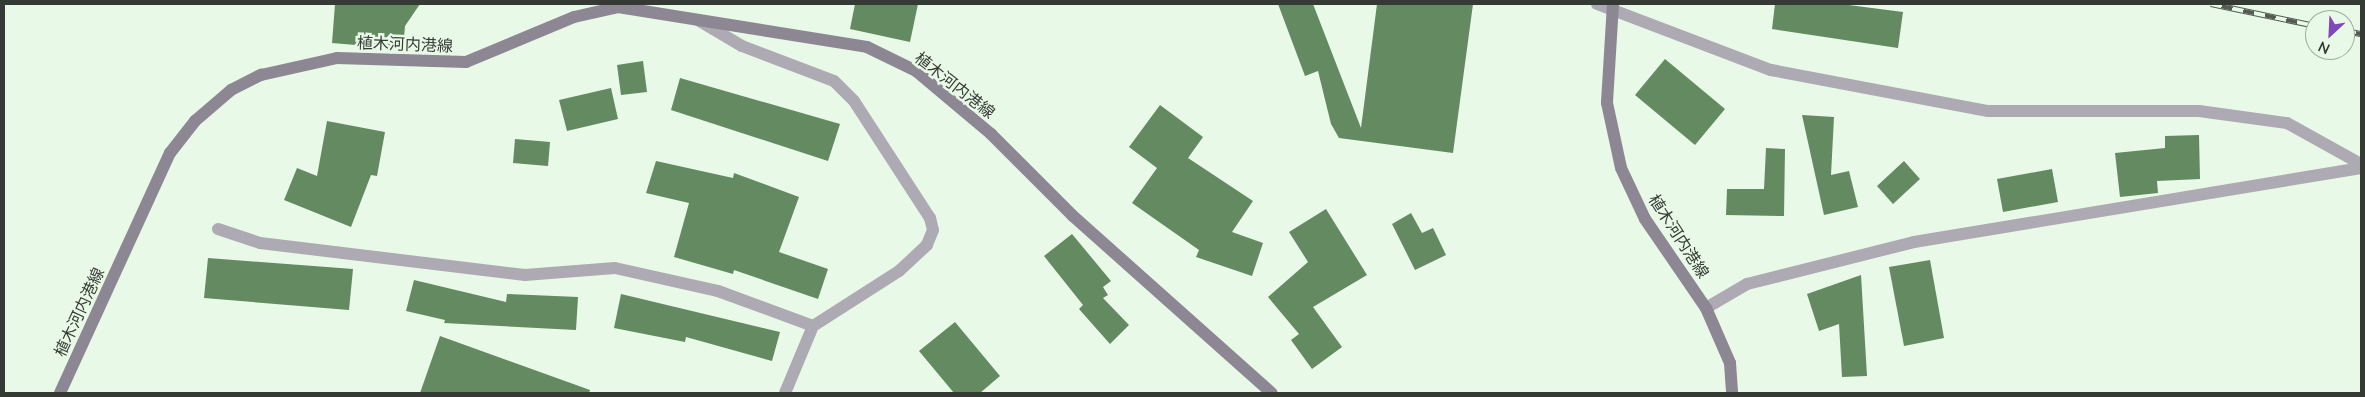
<!DOCTYPE html>
<html>
<head>
<meta charset="utf-8">
<style>
  body { margin:0 }
  #map { position:relative; width:2365px; height:397px; overflow:hidden; background:#e9f9e7; font-family:Lato,"Noto Sans JP",sans-serif }
  div>[style] { position:absolute }
  .building>* { inset:0; background:#638a60 }
  .street>* { height:12px; margin:-6px; padding:0 6px; transform-origin:6px; border-radius:6px; background:#aeaab3 }
  .secondary>* { height:12px; margin:-6px; padding:0 6px; transform-origin:6px; border-radius:6px; background:#8c8793 }
  .rail>* { height:5.5px; margin-top:-2.75px; transform-origin:0; background:repeating-linear-gradient(90deg,#e9f9e7 0 11px,#535b52 0 22px); box-sizing:border-box; border-block:1px solid #535b52 }
  span { translate:-50% -50%; white-space:nowrap; text-align:center; line-height:1.15; -webkit-text-stroke:5px #e9f9e7; paint-order:stroke }
  .street-label { font-size:16px; color:#353b34 }
  .frame { position:absolute; inset:0; border:5px solid #353b34; pointer-events:none }
  .north { position:absolute; left:2305px; top:10px; width:50px; height:50px; box-sizing:border-box; background:#e9f9e7; border:1px solid #a1ad9f; border-radius:50%; rotate:205deg; font-size:14px; font-weight:700; line-height:20px; text-align:center; color:#353b34 }
  .north::after { content:''; display:block; margin:auto; width:18px; height:22px; background:#8247bd; clip-path:polygon(50% 0,100% 100%,50% 72%,0 100%) }
</style>
</head>
<body>
<div id="map">
  <div class="building">
    <div style="clip-path:polygon(335px 4px,420px 4px,405px 26px,403px 49px,332px 43px)"></div>
    <div style="clip-path:polygon(855px 4px,918px 4px,910px 42px,850px 29px)"></div>
    <div style="clip-path:polygon(1278px 4px,1313px 4px,1361px 128px,1377px 4px,1473px 4px,1453px 153px,1339px 138px,1331px 124px,1318px 71px,1305px 76px)"></div>
    <div style="clip-path:polygon(1775px 4px,1841px 4px,1903px 12px,1898px 48px,1772px 29px)"></div>
    <div style="clip-path:polygon(1665px 59px,1725px 109px,1695px 145px,1635px 95px)"></div>
    <div style="clip-path:polygon(643px 61px,647px 92px,621px 95px,617px 65px)"></div>
    <div style="clip-path:polygon(680px 78px,840px 124px,828px 161px,671px 110px)"></div>
    <div style="clip-path:polygon(611px 88px,618px 119px,567px 131px,559px 100px)"></div>
    <div style="clip-path:polygon(1160px 105px,1203px 137px,1188px 158px,1253px 201px,1232px 232px,1263px 243px,1252px 276px,1196px 257px,1199px 250px,1132px 203px,1157px 168px,1129px 147px)"></div>
    <div style="clip-path:polygon(1802px 115px,1834px 117px,1831px 175px,1849px 171px,1858px 207px,1824px 215px)"></div>
    <div style="clip-path:polygon(327px 121px,385px 132px,377px 176px,371px 175px,351px 227px,284px 200px,297px 168px,317px 176px)"></div>
    <div style="clip-path:polygon(2199px 135px,2200px 179px,2157px 181px,2158px 193px,2120px 197px,2115px 153px,2165px 148px,2165px 136px)"></div>
    <div style="clip-path:polygon(515px 139px,550px 142px,548px 166px,513px 163px)"></div>
    <div style="clip-path:polygon(1766px 148px,1785px 149px,1784px 216px,1726px 215px,1727px 189px,1764px 189px)"></div>
    <div style="clip-path:polygon(656px 161px,733px 178px,734px 173px,799px 197px,779px 252px,828px 269px,818px 299px,734px 270px,733px 274px,674px 257px,689px 203px,646px 193px)"></div>
    <div style="clip-path:polygon(1904px 161px,1920px 179px,1893px 204px,1877px 186px)"></div>
    <div style="clip-path:polygon(2052px 169px,2058px 202px,2003px 212px,1997px 179px)"></div>
    <div style="clip-path:polygon(1326px 209px,1367px 275px,1313px 307px,1342px 347px,1312px 369px,1291px 340px,1299px 334px,1268px 297px,1308px 262px,1289px 232px)"></div>
    <div style="clip-path:polygon(1411px 213px,1422px 233px,1433px 228px,1446px 255px,1415px 270px,1392px 224px)"></div>
    <div style="clip-path:polygon(1072px 234px,1111px 281px,1103px 287px,1108px 295px,1103px 298px,1129px 325px,1110px 344px,1079px 309px,1083px 305px,1044px 256px)"></div>
    <div style="clip-path:polygon(208px 258px,353px 269px,349px 310px,204px 298px)"></div>
    <div style="clip-path:polygon(1930px 260px,1944px 338px,1904px 346px,1889px 267px)"></div>
    <div style="clip-path:polygon(1861px 275px,1867px 376px,1842px 377px,1839px 324px,1819px 331px,1807px 294px)"></div>
    <div style="clip-path:polygon(414px 280px,506px 302px,507px 294px,578px 297px,576px 330px,444px 323px,445px 320px,406px 311px)"></div>
    <div style="clip-path:polygon(621px 294px,780px 332px,772px 361px,686px 337px,685px 342px,614px 328px)"></div>
    <div style="clip-path:polygon(955px 322px,1000px 376px,980px 393px,954px 393px,919px 351px)"></div>
    <div style="clip-path:polygon(440px 336px,590px 390px,589px 393px,420px 393px)"></div>
  </div>
  <div class="street">
    <div style="left:1597px;top:4px;width:186px;rotate:20.8deg"></div>
    <div style="left:1771px;top:70px;width:221px;rotate:10.7deg"></div>
    <div style="left:1988px;top:111px;width:211px"></div>
    <div style="left:2199px;top:111px;width:89px;rotate:7.8deg"></div>
    <div style="left:2287px;top:123px;width:85px;rotate:29deg"></div>
    <div style="left:698px;top:20px;width:51px;rotate:30.6deg"></div>
    <div style="left:742px;top:46px;width:98px;rotate:20.8deg"></div>
    <div style="left:834px;top:81px;width:28px;rotate:45deg"></div>
    <div style="left:854px;top:101px;width:140px;rotate:57deg"></div>
    <div style="left:930px;top:218px;width:12px;rotate:76deg"></div>
    <div style="left:933px;top:230px;width:16px;rotate:112deg"></div>
    <div style="left:927px;top:245px;width:38px;rotate:137deg"></div>
    <div style="left:899px;top:271px;width:102px;rotate:147.4deg"></div>
    <div style="left:813px;top:326px;width:73px;rotate:112.7deg"></div>
    <div style="left:218px;top:229px;width:44px;rotate:18.4deg"></div>
    <div style="left:260px;top:243px;width:267px;rotate:6.9deg"></div>
    <div style="left:525px;top:275px;width:90px;rotate:-4.4deg"></div>
    <div style="left:615px;top:268px;width:106px;rotate:12.6deg"></div>
    <div style="left:718px;top:291px;width:101px;rotate:20.2deg"></div>
    <div style="left:1706px;top:308px;width:48px;rotate:-30.3deg"></div>
    <div style="left:1747px;top:284px;width:172px;rotate:-14.1deg"></div>
    <div style="left:1914px;top:242px;width:453px;rotate:-9.4deg"></div>
  </div>
  <div class="secondary">
    <div style="left:1613px;top:4px;width:99px;rotate:93.5deg"></div>
    <div style="left:1607px;top:103px;width:66px;rotate:77.8deg"></div>
    <div style="left:1621px;top:168px;width:56px;rotate:64.8deg"></div>
    <div style="left:1645px;top:219px;width:108px;rotate:55.6deg"></div>
    <div style="left:1706px;top:308px;width:60px;rotate:66.4deg"></div>
    <div style="left:1730px;top:363px;width:30px;rotate:86deg"></div>
    <div style="left:60px;top:393px;width:264px;rotate:-65.4deg"></div>
    <div style="left:170px;top:153px;width:41px;rotate:-52deg"></div>
    <div style="left:195px;top:121px;width:48px;rotate:-40.7deg"></div>
    <div style="left:231px;top:90px;width:34px;rotate:-27deg"></div>
    <div style="left:261px;top:75px;width:78px;rotate:-12.6deg"></div>
    <div style="left:337px;top:58px;width:129px;rotate:1.8deg"></div>
    <div style="left:466px;top:62px;width:117px;rotate:-22.6deg"></div>
    <div style="left:574px;top:17px;width:45px;rotate:-12.8deg"></div>
    <div style="left:618px;top:7px;width:252px;rotate:9.1deg"></div>
    <div style="left:867px;top:47px;width:55px;rotate:26.1deg"></div>
    <div style="left:916px;top:71px;width:98px;rotate:40deg"></div>
    <div style="left:991px;top:134px;width:116px;rotate:45deg"></div>
    <div style="left:1073px;top:216px;width:266px;rotate:41.7deg"></div>
  </div>
  <div class="rail">
    <div style="left:2211px;top:4px;width:106px;rotate:11.9deg"></div>
    <div style="left:2345px;top:31px;width:16px;rotate:11deg"></div>
  </div>
  <div class="street-label">
    <span style="left:405px;top:44px;rotate:2deg">植木河内港線</span>
    <span style="left:955px;top:85px;rotate:38deg">植木河内港線</span>
    <span style="left:1679px;top:236px;rotate:57deg">植木河内港線</span>
    <span style="left:79px;top:312px;rotate:-65deg">植木河内港線</span>
  </div>
  <div class="frame"></div>
  <div class="north">N</div>
</div>
</body>
</html>
